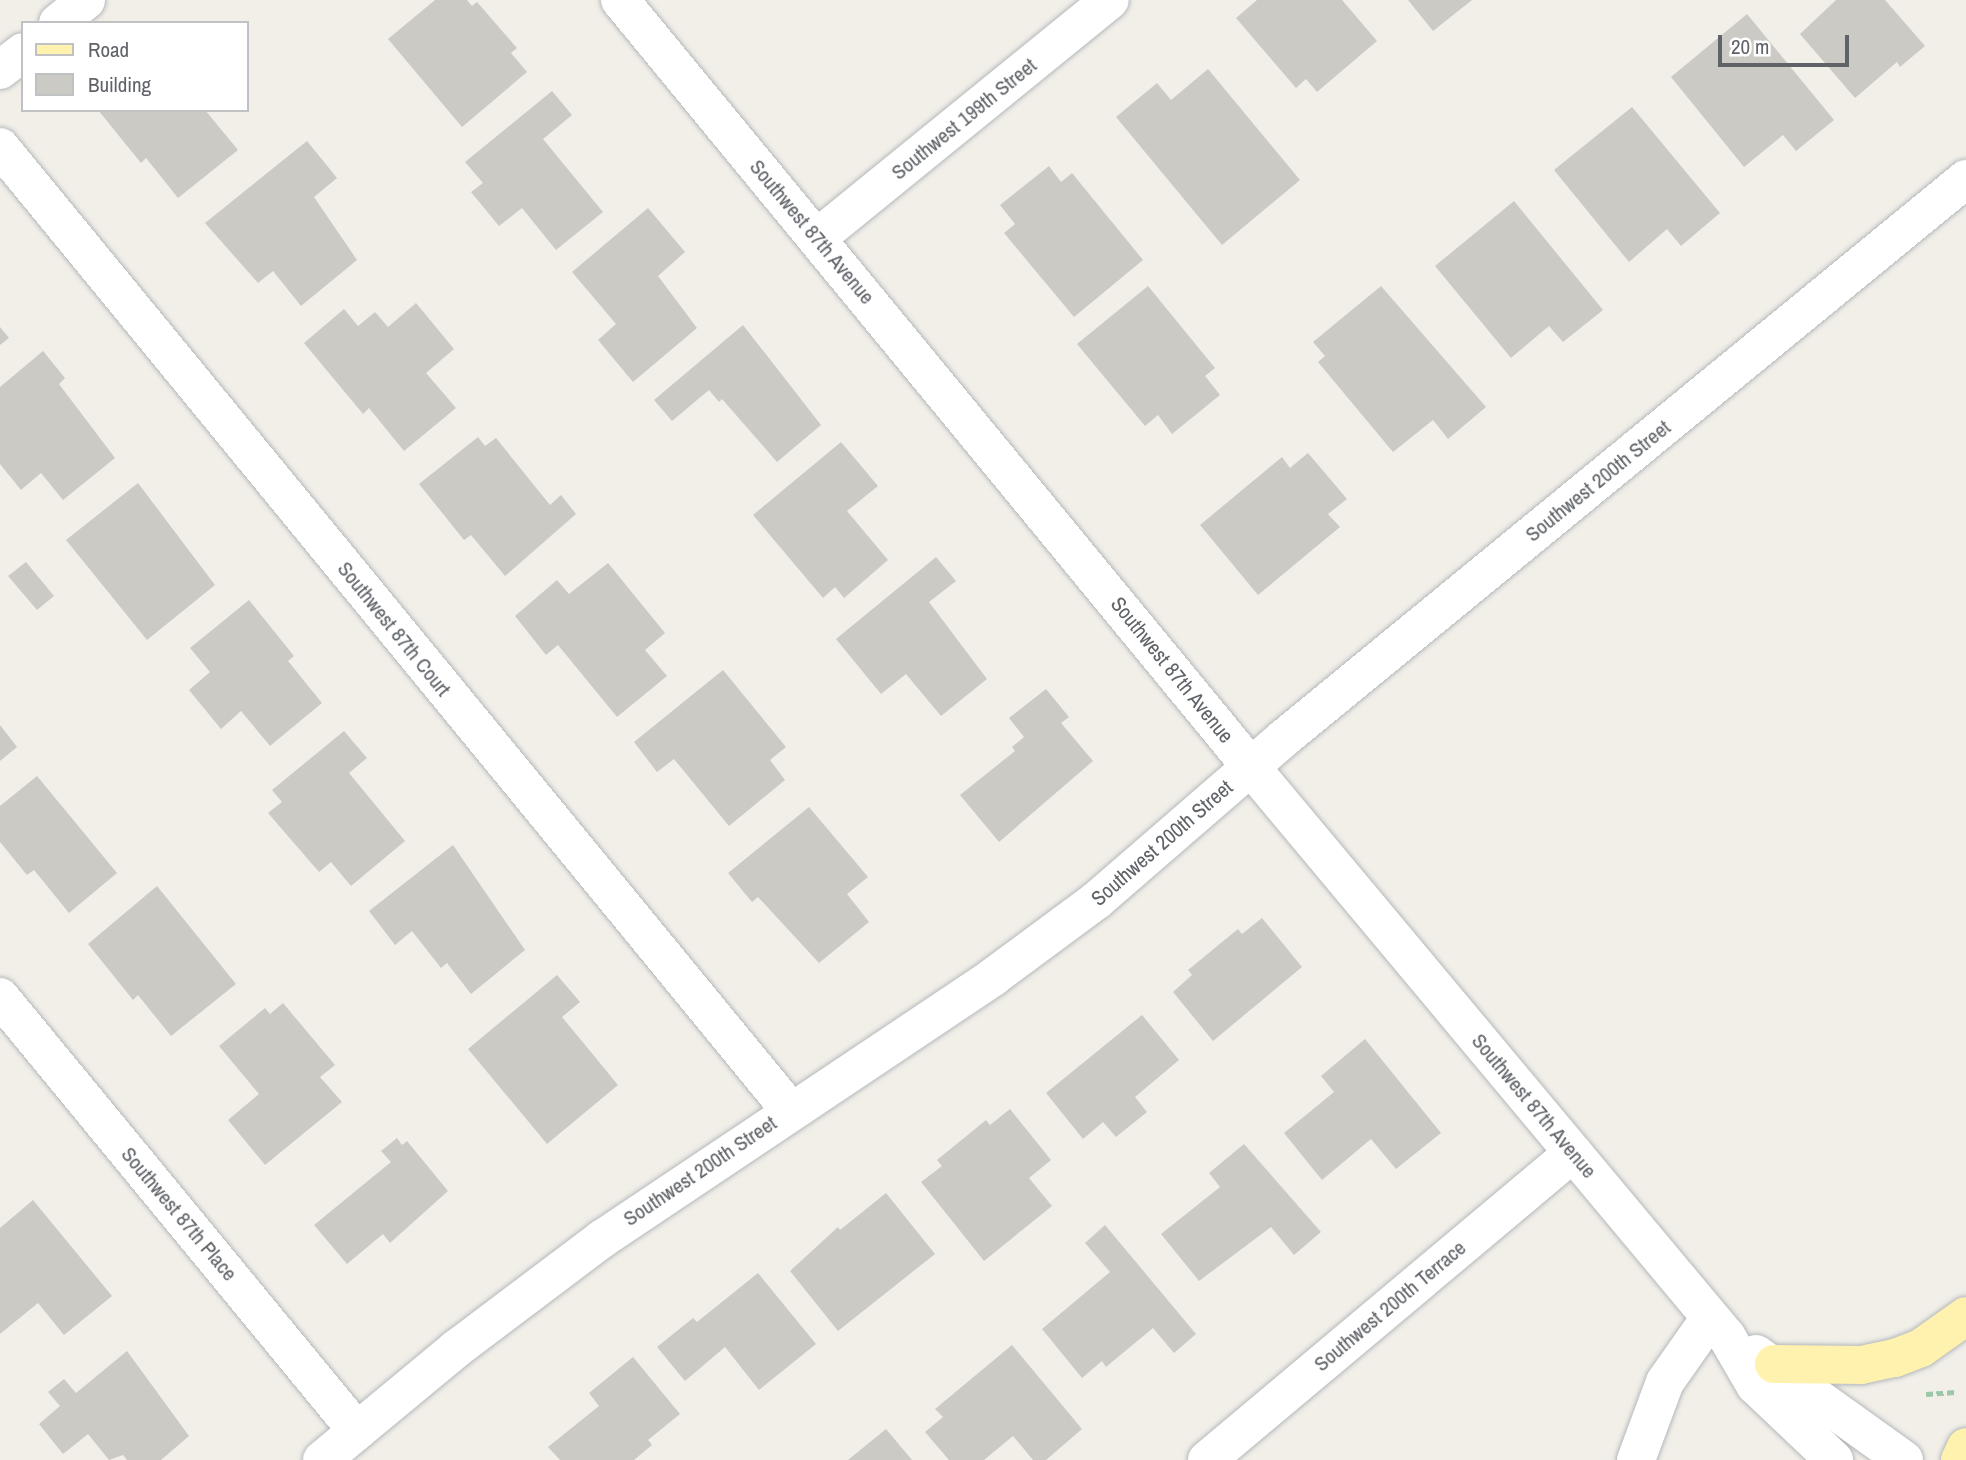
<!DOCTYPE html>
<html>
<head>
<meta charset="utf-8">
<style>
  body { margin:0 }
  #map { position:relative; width:1966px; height:1460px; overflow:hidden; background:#f1efe8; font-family:"Archivo Narrow",sans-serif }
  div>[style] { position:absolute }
  .building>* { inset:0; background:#cccac5 }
  .path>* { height:4.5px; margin-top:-2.25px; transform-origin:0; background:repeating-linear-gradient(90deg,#9cc7a9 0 7px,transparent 0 10.5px) }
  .roads { filter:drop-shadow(0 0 2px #b5b8bc) drop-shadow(0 0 2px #b5b8bc) }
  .minor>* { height:38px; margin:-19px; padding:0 19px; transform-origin:19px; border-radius:19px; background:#fff }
  .major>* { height:38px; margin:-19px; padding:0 19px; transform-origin:19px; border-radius:19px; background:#fff2af }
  span { translate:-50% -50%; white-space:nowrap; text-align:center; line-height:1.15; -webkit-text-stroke:5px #fff; paint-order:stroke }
  .street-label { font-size:21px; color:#5f6368 }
  .legend { position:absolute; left:21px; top:21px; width:228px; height:91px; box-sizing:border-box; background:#fff; border:2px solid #bfc1c3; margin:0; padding:9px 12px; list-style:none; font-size:21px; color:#5f6368 }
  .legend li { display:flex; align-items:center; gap:14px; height:35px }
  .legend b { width:35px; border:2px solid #bfc1c3 }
  .scale { position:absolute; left:1718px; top:35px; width:131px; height:32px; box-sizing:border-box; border:4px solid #5f6368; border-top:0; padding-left:9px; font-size:21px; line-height:24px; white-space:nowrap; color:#5f6368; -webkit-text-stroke:5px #fff; paint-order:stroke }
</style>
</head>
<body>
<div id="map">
  <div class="building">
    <div style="clip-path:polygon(435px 0,467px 0,472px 6px,477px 2px,517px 48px,511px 53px,527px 72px,462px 127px,388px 39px)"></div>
    <div style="clip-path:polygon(1257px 0,1342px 0,1377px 41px,1317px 92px,1306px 79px,1296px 88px,1236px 18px)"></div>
    <div style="clip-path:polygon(1408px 0,1472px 0,1433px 31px)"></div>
    <div style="clip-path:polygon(1836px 0,1885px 0,1925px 46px,1900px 67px,1897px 62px,1855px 98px,1800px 34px)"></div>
    <div style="clip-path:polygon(1747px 14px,1834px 120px,1796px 151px,1783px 135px,1744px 167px,1671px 77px)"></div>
    <div style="clip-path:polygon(1208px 69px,1300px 180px,1222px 245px,1116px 117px,1157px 83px,1171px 100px)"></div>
    <div style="clip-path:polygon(552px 91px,572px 115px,543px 139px,603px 212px,556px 250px,522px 208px,499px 226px,471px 192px,483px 183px,465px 162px)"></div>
    <div style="clip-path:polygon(1632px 107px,1720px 213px,1681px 246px,1667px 229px,1629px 262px,1554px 170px)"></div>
    <div style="clip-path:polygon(98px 110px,205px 110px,238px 150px,178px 198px,146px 158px,141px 163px)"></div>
    <div style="clip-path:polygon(307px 141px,337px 178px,314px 197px,357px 260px,301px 306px,273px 271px,258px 283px,205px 223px)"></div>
    <div style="clip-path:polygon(1049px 166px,1061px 182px,1072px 173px,1143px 260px,1074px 317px,1004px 233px,1015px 224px,1000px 205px)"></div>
    <div style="clip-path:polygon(1514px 201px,1603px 310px,1563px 342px,1549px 326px,1511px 358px,1435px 266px)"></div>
    <div style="clip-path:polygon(648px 208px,685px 252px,658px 276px,697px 328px,633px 382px,598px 340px,616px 324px,572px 272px)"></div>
    <div style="clip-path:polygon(1148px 286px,1215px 368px,1205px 376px,1220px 395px,1172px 434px,1158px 415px,1145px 426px,1077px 344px)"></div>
    <div style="clip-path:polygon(1381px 286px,1486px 407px,1448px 439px,1433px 420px,1393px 452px,1318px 362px,1325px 356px,1313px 342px)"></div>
    <div style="clip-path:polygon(416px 303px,454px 349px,426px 373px,456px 408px,404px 451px,369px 408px,363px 414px,304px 343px,344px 309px,358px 326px,375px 312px,388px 327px)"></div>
    <div style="clip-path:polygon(743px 325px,821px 425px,777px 462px,722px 399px,719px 402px,709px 390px,672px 421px,654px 400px)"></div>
    <div style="clip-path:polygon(0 327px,9px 338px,0 345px)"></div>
    <div style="clip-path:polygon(43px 351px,65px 378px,59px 384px,115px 458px,63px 500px,41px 473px,21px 490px,0 464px,0 387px)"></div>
    <div style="clip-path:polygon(478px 437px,485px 446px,496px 438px,550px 505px,561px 495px,576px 514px,505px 576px,471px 535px,464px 540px,419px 484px)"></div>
    <div style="clip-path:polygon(841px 442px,878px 486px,847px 511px,888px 560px,844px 598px,835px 587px,823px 598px,753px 515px)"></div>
    <div style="clip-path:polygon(1308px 453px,1347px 499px,1328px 514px,1340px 527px,1258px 595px,1200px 525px,1282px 457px,1290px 468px)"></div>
    <div style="clip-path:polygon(138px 483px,215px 585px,147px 640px,66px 540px)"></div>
    <div style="clip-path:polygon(936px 557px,956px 581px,929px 602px,987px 679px,941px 716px,906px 674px,881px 694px,836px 639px)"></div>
    <div style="clip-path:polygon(26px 562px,54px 596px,37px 610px,8px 576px)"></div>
    <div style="clip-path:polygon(608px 563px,665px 633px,645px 650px,667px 676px,617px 717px,558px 645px,546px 655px,515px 616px,557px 580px,569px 594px)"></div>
    <div style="clip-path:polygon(249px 600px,294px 656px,288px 661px,322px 703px,270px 746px,241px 711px,221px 729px,189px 690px,210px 672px,190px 648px)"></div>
    <div style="clip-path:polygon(723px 670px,786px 747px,770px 760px,785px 780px,729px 826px,674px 759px,657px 772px,634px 742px)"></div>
    <div style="clip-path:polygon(1046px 689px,1069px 717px,1061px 723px,1093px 761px,999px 842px,960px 795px,1015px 751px,1012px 747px,1024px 737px,1009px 718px)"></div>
    <div style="clip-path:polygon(0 725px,17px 747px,0 761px)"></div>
    <div style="clip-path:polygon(344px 731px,367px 758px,349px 773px,405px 841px,351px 886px,331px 862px,319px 872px,268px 813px,282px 802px,272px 790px)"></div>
    <div style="clip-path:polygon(37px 776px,117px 873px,69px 913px,34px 870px,27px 875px,0 842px,0 806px)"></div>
    <div style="clip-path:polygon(809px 807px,868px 877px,847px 894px,869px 922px,819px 963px,758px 897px,752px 902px,728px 873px)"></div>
    <div style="clip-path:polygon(453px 845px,525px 950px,471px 994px,447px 963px,441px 968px,412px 931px,395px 945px,369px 911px)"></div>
    <div style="clip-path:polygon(157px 886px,236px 984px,171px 1036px,138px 995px,133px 1000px,88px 944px)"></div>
    <div style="clip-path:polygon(1262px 918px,1302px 967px,1213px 1041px,1173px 992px,1192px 975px,1188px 970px,1238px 929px,1242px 934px)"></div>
    <div style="clip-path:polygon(557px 975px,580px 1002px,562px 1017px,618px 1085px,547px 1144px,468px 1049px)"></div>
    <div style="clip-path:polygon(283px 1003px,335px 1065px,320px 1077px,342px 1102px,265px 1165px,228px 1120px,259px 1094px,219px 1046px,265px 1008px,270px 1014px)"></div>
    <div style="clip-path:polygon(1142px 1015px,1179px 1060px,1135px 1097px,1147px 1112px,1116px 1137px,1103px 1122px,1083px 1139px,1046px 1093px)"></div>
    <div style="clip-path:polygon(1365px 1039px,1441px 1133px,1396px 1169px,1371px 1139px,1322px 1180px,1284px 1133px,1334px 1092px,1321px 1076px)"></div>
    <div style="clip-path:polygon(1010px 1109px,1051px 1160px,1029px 1178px,1052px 1206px,984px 1261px,921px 1182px,942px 1166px,937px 1160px,986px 1120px,990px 1125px)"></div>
    <div style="clip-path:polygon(397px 1138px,402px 1145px,407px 1141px,448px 1191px,390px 1243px,383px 1234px,347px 1264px,314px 1225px,391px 1162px,381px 1151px)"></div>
    <div style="clip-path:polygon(1244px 1144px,1321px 1232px,1294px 1255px,1271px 1227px,1199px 1281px,1161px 1234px,1220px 1187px,1209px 1173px)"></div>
    <div style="clip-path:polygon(886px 1193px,935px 1254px,838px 1331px,790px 1271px,838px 1227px,840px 1230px)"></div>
    <div style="clip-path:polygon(33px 1200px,112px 1296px,64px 1335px,38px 1303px,0 1334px,0 1228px)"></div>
    <div style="clip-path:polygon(1105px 1225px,1196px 1334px,1174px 1353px,1153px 1328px,1106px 1367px,1102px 1361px,1082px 1378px,1042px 1329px,1110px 1272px,1085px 1243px)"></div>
    <div style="clip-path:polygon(758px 1273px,816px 1344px,759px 1390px,725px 1347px,685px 1381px,657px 1347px,693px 1318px,697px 1322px)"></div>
    <div style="clip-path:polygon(1012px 1345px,1082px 1429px,1046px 1460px,1033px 1460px,1013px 1436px,984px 1460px,949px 1460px,925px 1432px,943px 1417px,935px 1409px)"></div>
    <div style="clip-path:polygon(127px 1351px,189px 1436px,161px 1460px,127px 1460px,123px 1455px,109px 1460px,88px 1434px,63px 1454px,39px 1424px,60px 1406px,48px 1392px,64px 1379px,76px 1393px)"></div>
    <div style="clip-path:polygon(633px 1357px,680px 1414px,648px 1440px,652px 1445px,634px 1460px,560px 1460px,548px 1447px,599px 1406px,589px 1393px)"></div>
    <div style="clip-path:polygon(886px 1429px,912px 1460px,848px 1460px)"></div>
  </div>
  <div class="path">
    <div style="left:1926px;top:1394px;width:30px;rotate:-4deg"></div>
  </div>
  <div class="roads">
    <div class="minor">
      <div style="left:620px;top:0;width:992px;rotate:50.56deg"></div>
      <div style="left:1250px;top:766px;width:744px;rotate:50.13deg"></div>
      <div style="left:1727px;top:1337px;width:56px;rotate:59.7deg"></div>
      <div style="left:1755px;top:1385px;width:109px;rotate:43.5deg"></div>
      <div style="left:58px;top:23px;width:36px;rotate:-39deg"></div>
      <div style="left:0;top:70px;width:29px;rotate:-38deg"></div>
      <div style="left:0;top:147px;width:1246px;rotate:50.64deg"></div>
      <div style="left:817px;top:238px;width:377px;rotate:-39.1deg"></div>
      <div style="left:0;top:997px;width:562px;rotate:50.56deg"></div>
      <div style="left:1756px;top:1354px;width:182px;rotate:35.6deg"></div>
      <div style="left:322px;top:1460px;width:174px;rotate:-39.6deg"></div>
      <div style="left:456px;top:1349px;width:183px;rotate:-37deg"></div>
      <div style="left:602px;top:1239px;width:471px;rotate:-33.8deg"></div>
      <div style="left:993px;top:977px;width:129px;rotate:-36.5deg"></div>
      <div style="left:1097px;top:900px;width:247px;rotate:-40.9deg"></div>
      <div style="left:1284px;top:738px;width:882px;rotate:-39.34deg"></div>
      <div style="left:1207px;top:1460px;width:478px;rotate:-40deg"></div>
      <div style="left:1636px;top:1460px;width:83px;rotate:-69.6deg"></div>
      <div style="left:1665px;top:1382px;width:78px;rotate:-54.9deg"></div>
    </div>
    <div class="major">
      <div style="left:1774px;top:1364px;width:87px;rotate:0.7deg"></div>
      <div style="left:1861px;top:1365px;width:35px;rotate:-12deg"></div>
      <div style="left:1895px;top:1358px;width:28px;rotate:-21deg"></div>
      <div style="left:1921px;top:1348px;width:55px;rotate:-35.4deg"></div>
      <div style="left:1960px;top:1460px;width:14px;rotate:-65deg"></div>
    </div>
  </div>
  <div class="street-label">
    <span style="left:964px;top:119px;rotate:-39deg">Southwest 199th Street</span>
    <span style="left:812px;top:232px;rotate:50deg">Southwest 87th Avenue</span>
    <span style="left:1598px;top:481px;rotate:-39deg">Southwest 200th Street</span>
    <span style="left:394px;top:629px;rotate:51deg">Southwest 87th Court</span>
    <span style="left:1172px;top:670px;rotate:51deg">Southwest 87th Avenue</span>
    <span style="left:1162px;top:843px;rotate:-41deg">Southwest 200th Street</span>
    <span style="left:1534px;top:1106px;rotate:50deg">Southwest 87th Avenue</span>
    <span style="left:700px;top:1171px;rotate:-34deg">Southwest 200th Street</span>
    <span style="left:179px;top:1214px;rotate:50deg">Southwest 87th Place</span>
    <span style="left:1390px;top:1306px;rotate:-40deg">Southwest 200th Terrace</span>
  </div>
  <ul class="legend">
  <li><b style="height:9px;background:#fff2af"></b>Road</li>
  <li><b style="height:19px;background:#cccac5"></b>Building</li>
  </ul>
  <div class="scale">20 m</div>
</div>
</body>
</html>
